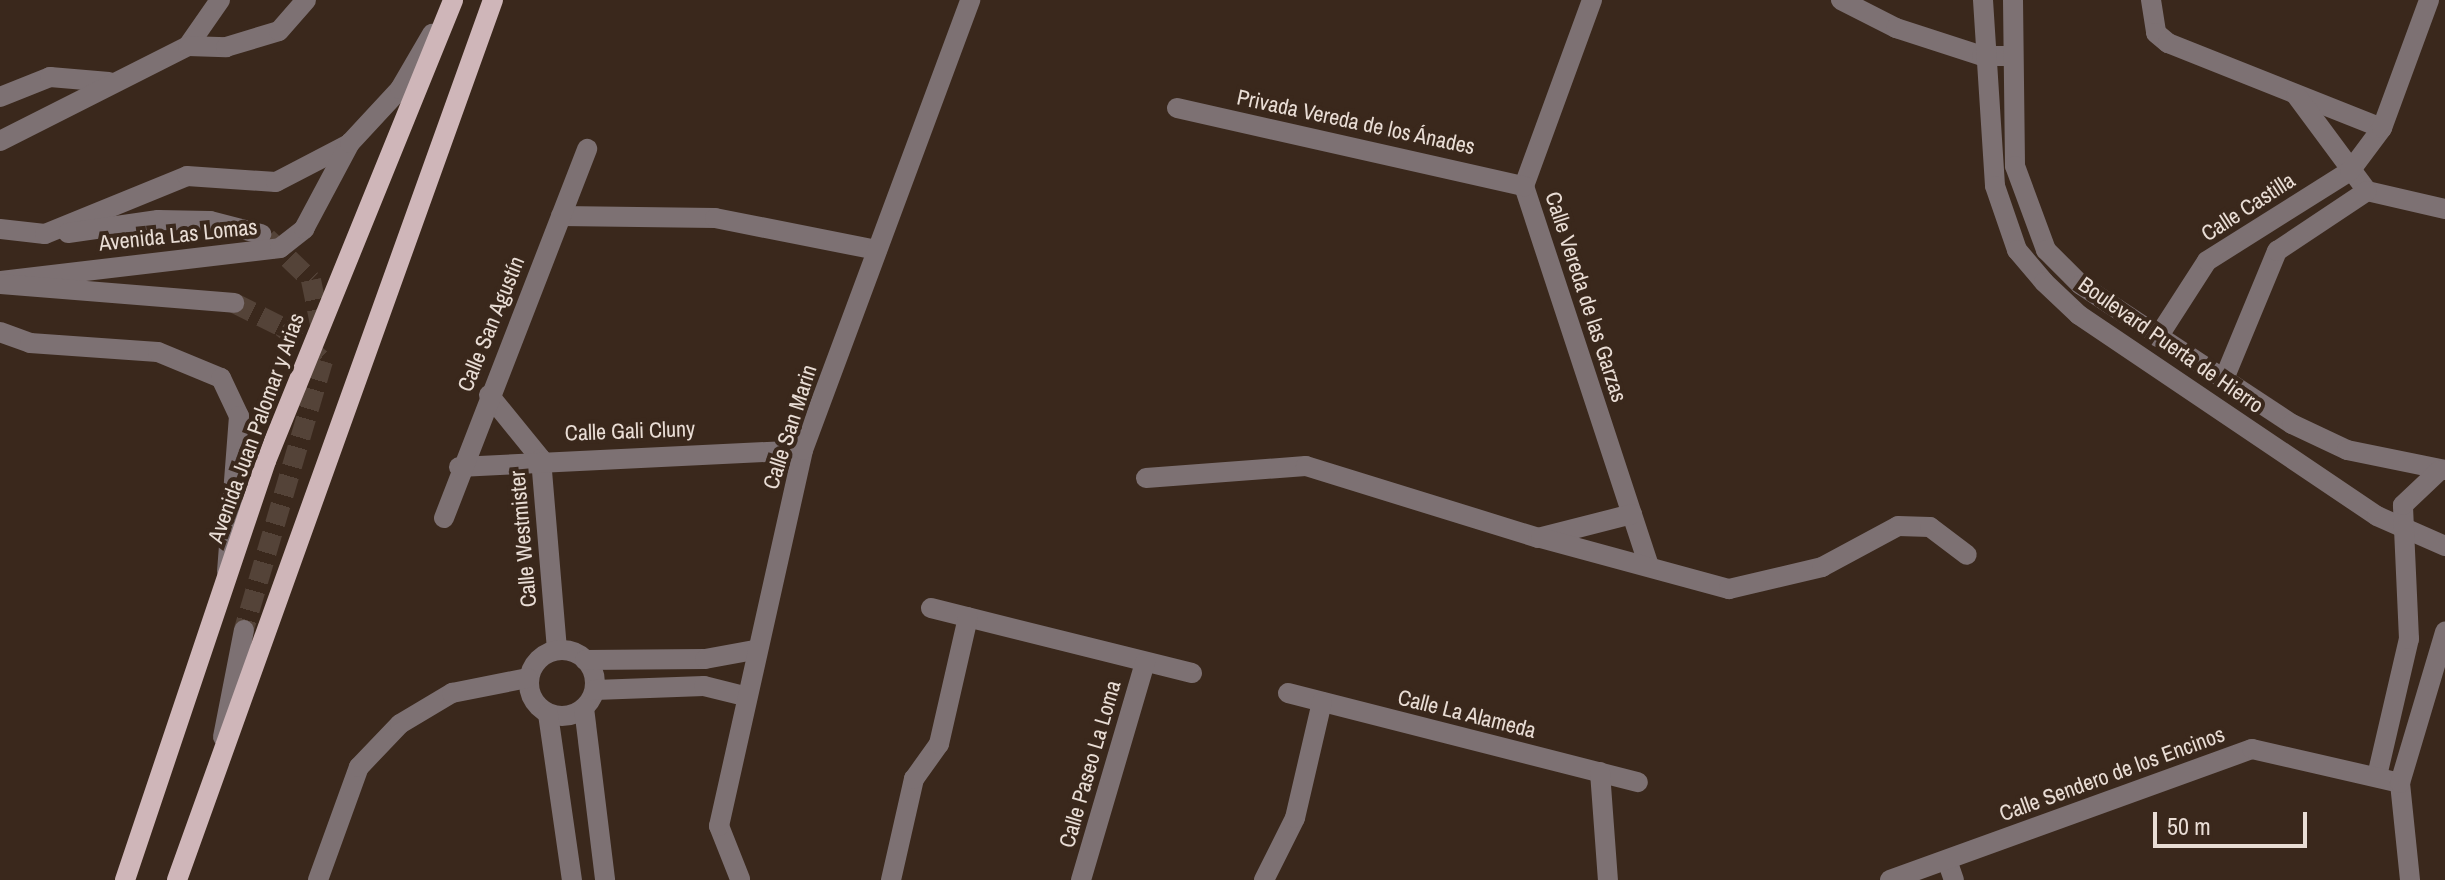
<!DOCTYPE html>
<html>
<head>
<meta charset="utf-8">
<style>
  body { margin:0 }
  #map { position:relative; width:2445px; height:880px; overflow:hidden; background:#3a281c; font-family:"Archivo Narrow",sans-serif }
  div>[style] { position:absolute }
  .minor-tunnel>* { height:20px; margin-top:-10px; transform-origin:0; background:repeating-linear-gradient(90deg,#544338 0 20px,transparent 0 30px) }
  .minor>* { height:20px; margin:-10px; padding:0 10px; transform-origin:10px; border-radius:10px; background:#7d7173 }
  .minor>.ring { margin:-10px; padding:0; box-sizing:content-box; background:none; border:20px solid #7d7173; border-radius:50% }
  .major>* { height:20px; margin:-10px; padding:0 10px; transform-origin:10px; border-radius:10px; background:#cfb6b9 }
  span { translate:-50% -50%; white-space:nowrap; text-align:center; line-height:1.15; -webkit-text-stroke:8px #3a281c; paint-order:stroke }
  .street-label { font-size:22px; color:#e9ddd5 }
  .scale { position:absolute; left:2153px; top:812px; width:154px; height:36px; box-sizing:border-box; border:4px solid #e9ddd5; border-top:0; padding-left:10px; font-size:24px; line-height:28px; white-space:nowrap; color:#e9ddd5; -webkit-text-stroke:6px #3a281c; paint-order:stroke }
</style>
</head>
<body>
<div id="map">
  <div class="minor-tunnel">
    <div style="left:267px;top:238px;width:61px;rotate:43.7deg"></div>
    <div style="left:311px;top:280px;width:50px;rotate:78.5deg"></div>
    <div style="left:234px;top:303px;width:54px;rotate:26.6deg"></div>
    <div style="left:282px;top:327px;width:53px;rotate:39.7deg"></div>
    <div style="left:323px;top:361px;width:280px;rotate:106.4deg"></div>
  </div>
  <div class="minor">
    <div style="left:1592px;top:0;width:198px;rotate:110.1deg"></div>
    <div style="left:1524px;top:186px;width:400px;rotate:71.8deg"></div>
    <div style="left:1841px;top:0;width:62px;rotate:27deg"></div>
    <div style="left:1896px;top:28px;width:90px;rotate:18deg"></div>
    <div style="left:1982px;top:56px;width:30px"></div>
    <div style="left:1983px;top:0;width:186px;rotate:86.3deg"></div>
    <div style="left:1995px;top:186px;width:68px;rotate:71deg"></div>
    <div style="left:2017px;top:250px;width:42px;rotate:49.8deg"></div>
    <div style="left:2044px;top:282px;width:48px;rotate:43.3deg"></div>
    <div style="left:2079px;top:315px;width:359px;rotate:34deg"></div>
    <div style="left:2377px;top:516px;width:74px;rotate:23.8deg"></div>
    <div style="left:2013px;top:0;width:166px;rotate:89.3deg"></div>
    <div style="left:2015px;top:166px;width:90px;rotate:69.7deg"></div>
    <div style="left:2046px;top:250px;width:49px;rotate:45deg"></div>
    <div style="left:2081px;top:285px;width:253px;rotate:33.4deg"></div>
    <div style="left:2292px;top:424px;width:61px;rotate:25.3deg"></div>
    <div style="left:2347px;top:450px;width:100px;rotate:11.5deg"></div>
    <div style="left:2151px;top:0;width:33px;rotate:81deg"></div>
    <div style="left:2156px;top:33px;width:16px;rotate:40deg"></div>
    <div style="left:2168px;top:43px;width:230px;rotate:21.7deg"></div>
    <div style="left:188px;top:46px;width:56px;rotate:-55.2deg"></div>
    <div style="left:2296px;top:95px;width:119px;rotate:53.5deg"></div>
    <div style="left:2367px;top:191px;width:80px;rotate:13deg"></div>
    <div style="left:0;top:97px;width:54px;rotate:-21.8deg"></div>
    <div style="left:50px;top:77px;width:59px;rotate:4.8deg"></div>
    <div style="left:1177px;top:108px;width:356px;rotate:12.7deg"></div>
    <div style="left:0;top:141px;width:211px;rotate:-26.8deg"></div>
    <div style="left:188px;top:46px;width:38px;rotate:2deg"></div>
    <div style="left:226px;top:47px;width:55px;rotate:-16.8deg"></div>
    <div style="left:279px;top:31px;width:41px;rotate:-48.9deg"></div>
    <div style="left:561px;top:216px;width:154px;rotate:0.7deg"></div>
    <div style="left:715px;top:218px;width:165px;rotate:11.2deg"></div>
    <div style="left:0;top:229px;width:45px;rotate:6.3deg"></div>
    <div style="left:45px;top:234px;width:153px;rotate:-22.2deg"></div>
    <div style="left:187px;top:176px;width:89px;rotate:3.9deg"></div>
    <div style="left:276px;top:182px;width:80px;rotate:-27.5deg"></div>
    <div style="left:68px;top:233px;width:91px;rotate:-8.2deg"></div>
    <div style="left:158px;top:220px;width:52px;rotate:1.1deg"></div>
    <div style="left:210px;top:221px;width:53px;rotate:14.3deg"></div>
    <div style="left:0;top:281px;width:282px;rotate:-6.7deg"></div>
    <div style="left:280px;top:248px;width:31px;rotate:-38deg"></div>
    <div style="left:304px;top:229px;width:98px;rotate:-61.9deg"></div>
    <div style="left:350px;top:143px;width:74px;rotate:-47.2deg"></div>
    <div style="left:400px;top:89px;width:64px;rotate:-59.8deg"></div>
    <div style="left:0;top:284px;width:235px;rotate:4.6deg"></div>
    <div style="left:0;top:332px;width:32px;rotate:20deg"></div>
    <div style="left:30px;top:343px;width:128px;rotate:4deg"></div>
    <div style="left:158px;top:352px;width:68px;rotate:22.4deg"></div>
    <div style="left:221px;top:378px;width:42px;rotate:64.7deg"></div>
    <div style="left:239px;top:416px;width:156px;rotate:94.4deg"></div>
    <div style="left:2158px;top:337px;width:90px;rotate:-57.2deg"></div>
    <div style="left:2207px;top:261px;width:169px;rotate:-32.2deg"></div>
    <div style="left:2350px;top:171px;width:54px;rotate:-53.3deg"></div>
    <div style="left:2382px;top:128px;width:136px;rotate:-69.8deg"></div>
    <div style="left:2224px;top:379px;width:139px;rotate:-67.5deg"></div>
    <div style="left:2277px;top:251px;width:108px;rotate:-33.7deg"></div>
    <div style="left:489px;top:395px;width:82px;rotate:50.9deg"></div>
    <div style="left:541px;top:459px;width:191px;rotate:85.2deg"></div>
    <div style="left:459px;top:467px;width:344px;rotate:-2.8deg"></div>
    <div style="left:1146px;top:478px;width:160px;rotate:-4.3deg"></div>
    <div style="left:1306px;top:466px;width:243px;rotate:17.2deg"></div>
    <div style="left:1538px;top:538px;width:97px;rotate:-14.3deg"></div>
    <div style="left:444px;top:518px;width:396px;rotate:-68.8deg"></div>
    <div style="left:1541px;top:538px;width:195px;rotate:15.2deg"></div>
    <div style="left:1729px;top:589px;width:96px;rotate:-13.3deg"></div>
    <div style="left:1822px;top:567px;width:86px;rotate:-28.3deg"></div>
    <div style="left:1898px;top:526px;width:32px;rotate:2deg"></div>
    <div style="left:1930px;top:527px;width:46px;rotate:37.1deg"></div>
    <div style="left:931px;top:608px;width:269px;rotate:14deg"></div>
    <div class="ring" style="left:529px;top:650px;width:46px;height:46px"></div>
    <div style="left:585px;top:660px;width:120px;rotate:-0.5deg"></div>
    <div style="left:705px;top:659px;width:50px;rotate:-10.4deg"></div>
    <div style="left:595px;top:690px;width:109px;rotate:-2.1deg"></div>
    <div style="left:704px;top:686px;width:41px;rotate:14deg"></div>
    <div style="left:1288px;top:693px;width:361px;rotate:14.3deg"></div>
    <div style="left:584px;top:708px;width:173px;rotate:83deg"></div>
    <div style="left:548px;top:714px;width:168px;rotate:81.8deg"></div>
    <div style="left:223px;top:737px;width:109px;rotate:-78.9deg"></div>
    <div style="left:1600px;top:772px;width:108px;rotate:85.8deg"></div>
    <div style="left:2377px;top:776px;width:141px;rotate:-76.9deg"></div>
    <div style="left:2409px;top:639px;width:134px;rotate:-92.6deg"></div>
    <div style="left:2403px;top:505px;width:51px;rotate:-43.4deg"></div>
    <div style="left:1947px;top:860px;width:21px;rotate:71deg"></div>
    <div style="left:740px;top:879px;width:57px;rotate:-111.6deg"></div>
    <div style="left:719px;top:826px;width:385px;rotate:-77.4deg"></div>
    <div style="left:803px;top:450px;width:480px;rotate:-69.6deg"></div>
    <div style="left:318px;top:880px;width:120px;rotate:-70.1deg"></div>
    <div style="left:359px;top:767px;width:59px;rotate:-46.4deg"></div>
    <div style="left:400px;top:724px;width:61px;rotate:-30.8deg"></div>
    <div style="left:452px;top:693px;width:77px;rotate:-11.2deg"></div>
    <div style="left:891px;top:880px;width:104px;rotate:-77.2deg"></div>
    <div style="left:914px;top:779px;width:43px;rotate:-54.5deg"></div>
    <div style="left:939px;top:744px;width:130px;rotate:-77.1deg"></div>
    <div style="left:1081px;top:880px;width:227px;rotate:-73.6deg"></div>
    <div style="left:1264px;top:880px;width:69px;rotate:-63.4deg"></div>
    <div style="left:1295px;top:818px;width:119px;rotate:-76.9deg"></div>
    <div style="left:1890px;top:880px;width:385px;rotate:-19.9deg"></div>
    <div style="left:2252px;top:749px;width:152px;rotate:12.9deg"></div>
    <div style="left:2410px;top:880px;width:98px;rotate:-95.9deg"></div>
    <div style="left:2400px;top:783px;width:158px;rotate:-73.4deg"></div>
  </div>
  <div class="major">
    <div style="left:125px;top:880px;width:442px;rotate:-71.4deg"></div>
    <div style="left:266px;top:461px;width:497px;rotate:-67.9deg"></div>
    <div style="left:177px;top:880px;width:935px;rotate:-70.25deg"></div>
  </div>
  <div class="street-label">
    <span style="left:1356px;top:122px;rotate:12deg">Privada Vereda de los Ánades</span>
    <span style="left:2248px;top:207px;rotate:-33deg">Calle Castilla</span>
    <span style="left:178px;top:235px;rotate:-6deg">Avenida Las Lomas</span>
    <span style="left:1586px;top:297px;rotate:72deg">Calle Vereda de las Garzas</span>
    <span style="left:491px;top:324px;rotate:-68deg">Calle San Agustín</span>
    <span style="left:2171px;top:345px;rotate:35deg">Boulevard Puerta de Hierro</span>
    <span style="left:790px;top:427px;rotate:-72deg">Calle San Marin</span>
    <span style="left:256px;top:428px;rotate:-70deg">Avenida Juan Palomar y Arias</span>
    <span style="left:630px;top:431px;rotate:-2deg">Calle Gali Cluny</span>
    <span style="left:523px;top:539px;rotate:-95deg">Calle Westmister</span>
    <span style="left:1467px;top:714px;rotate:14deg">Calle La Alameda</span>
    <span style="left:1090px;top:764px;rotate:-74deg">Calle Paseo La Loma</span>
    <span style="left:2112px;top:774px;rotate:-20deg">Calle Sendero de los Encinos</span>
  </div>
  <div class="scale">50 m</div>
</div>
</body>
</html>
